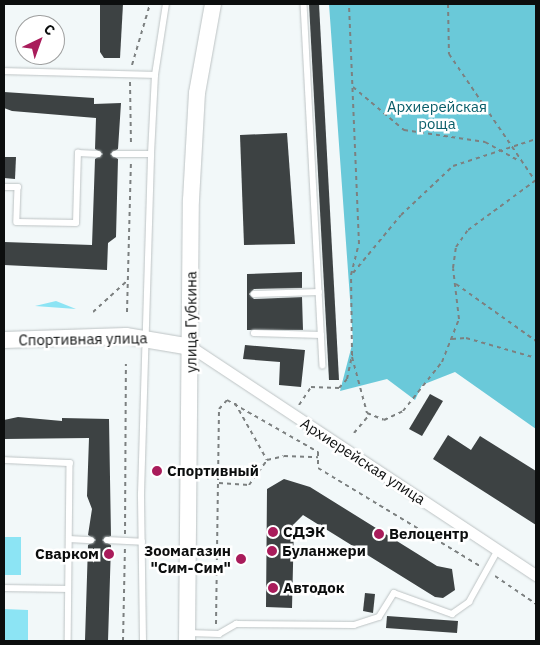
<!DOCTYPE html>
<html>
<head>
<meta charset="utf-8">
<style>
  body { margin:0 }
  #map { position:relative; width:540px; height:645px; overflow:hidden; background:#f2f8f9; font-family:"IBM Plex Sans",sans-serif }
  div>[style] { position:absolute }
  .green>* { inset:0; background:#8ce4f4 }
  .forest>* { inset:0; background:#6ac9d9 }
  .building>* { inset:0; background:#3d4243 }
  .path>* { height:2px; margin-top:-1px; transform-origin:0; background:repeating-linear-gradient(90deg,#7c8080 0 4px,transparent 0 8px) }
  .roads { filter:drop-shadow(0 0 1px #bdc3c4) drop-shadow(0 0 1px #bdc3c4) }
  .lane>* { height:5.5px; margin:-2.75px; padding:0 2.75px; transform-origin:2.75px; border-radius:2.75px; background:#fff }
  .street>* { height:11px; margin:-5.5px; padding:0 5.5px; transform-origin:5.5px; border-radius:5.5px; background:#fff }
  .secondary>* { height:16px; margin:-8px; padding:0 8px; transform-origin:8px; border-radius:8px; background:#fff }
  .dots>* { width:14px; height:14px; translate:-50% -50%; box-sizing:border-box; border:2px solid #fff; border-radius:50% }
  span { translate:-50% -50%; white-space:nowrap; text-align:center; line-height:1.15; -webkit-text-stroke:5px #fff; paint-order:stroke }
  .park-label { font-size:15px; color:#095d69 }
  .street-label { font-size:15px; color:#0c0e0e }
  .poi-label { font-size:15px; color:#0c0e0e; font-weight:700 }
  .left { translate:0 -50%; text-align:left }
  .right { translate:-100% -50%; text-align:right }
  .frame { position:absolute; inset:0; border:5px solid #0c0e0e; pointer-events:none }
  .north { position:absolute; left:15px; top:15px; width:50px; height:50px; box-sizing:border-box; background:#fff; border:1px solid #9e9f9f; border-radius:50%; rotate:42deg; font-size:14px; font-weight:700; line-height:20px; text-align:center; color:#0c0e0e }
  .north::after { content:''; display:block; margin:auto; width:18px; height:22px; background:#a91c5b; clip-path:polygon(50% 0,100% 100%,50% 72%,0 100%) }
</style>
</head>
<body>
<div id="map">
  <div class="green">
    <div style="clip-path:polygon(56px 301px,76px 309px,35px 306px)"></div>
    <div style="clip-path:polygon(4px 537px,21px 537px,21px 575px,4px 575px)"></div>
    <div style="clip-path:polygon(4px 609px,28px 610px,28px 641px,4px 641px)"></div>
  </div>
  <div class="forest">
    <div style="clip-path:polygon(329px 4px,536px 4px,536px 429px,455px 372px,422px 385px,415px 400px,387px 379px,340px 391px,353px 341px)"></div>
  </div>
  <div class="building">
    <div style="clip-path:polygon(100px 4px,123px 4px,120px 58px,104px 58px,100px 52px)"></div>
    <div style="clip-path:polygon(309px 4px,319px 4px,339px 380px,329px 380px)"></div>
    <div style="clip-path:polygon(4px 92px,94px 98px,94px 104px,121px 103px,118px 149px,110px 154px,118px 159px,116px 237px,108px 243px,107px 270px,4px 265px,4px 242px,92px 245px,95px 159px,103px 154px,95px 149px,96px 118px,12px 111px,4px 108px)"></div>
    <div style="clip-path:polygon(287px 133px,295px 244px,244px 245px,240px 135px)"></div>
    <div style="clip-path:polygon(4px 157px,16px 157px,15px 179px,4px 178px)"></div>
    <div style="clip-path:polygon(302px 272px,302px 288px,254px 289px,249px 294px,254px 299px,302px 297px,303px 330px,247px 330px,247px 274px)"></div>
    <div style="clip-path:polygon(245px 345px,305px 350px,301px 387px,279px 385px,280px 362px,243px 359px)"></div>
    <div style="clip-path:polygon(430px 394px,443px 401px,422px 436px,409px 429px)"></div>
    <div style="clip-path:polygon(18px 417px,62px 421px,62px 418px,109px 419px,111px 536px,102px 540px,111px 545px,108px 641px,85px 640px,88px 545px,96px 540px,88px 535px,92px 509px,87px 496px,89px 438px,4px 439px,4px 420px)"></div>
    <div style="clip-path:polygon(448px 435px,471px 450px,480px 436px,536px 471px,536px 525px,433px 459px)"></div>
    <div style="clip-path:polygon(284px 479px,310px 487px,437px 566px,452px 569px,455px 590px,443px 598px,435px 597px,303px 515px,294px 524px,292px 608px,266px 607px,267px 489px)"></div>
    <div style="clip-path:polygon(365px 593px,375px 594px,373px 613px,363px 611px)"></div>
    <div style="clip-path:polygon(387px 616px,458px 621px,457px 633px,386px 628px)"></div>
  </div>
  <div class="path">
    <div style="left:448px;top:4px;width:50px;rotate:88.9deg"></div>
    <div style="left:449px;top:54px;width:155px;rotate:55.8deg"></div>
    <div style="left:132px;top:65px;width:64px;rotate:-73.6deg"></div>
    <div style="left:130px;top:82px;width:63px;rotate:89.1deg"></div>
    <div style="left:353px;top:87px;width:67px;rotate:40.1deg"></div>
    <div style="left:404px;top:130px;width:82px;rotate:8.4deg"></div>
    <div style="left:485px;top:142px;width:39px;rotate:29deg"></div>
    <div style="left:353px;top:273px;width:75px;rotate:-50.4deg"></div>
    <div style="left:401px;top:215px;width:71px;rotate:-43.3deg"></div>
    <div style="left:453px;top:166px;width:87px;rotate:-18deg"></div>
    <div style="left:456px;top:284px;width:98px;rotate:35.5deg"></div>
    <div style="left:93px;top:312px;width:47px;rotate:-42.4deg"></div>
    <div style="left:127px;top:312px;width:150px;rotate:-88.5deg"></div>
    <div style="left:452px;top:339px;width:14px;rotate:-4deg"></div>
    <div style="left:466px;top:338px;width:73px;rotate:15.9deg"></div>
    <div style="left:352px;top:357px;width:58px;rotate:75deg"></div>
    <div style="left:367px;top:413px;width:18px;rotate:22deg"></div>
    <div style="left:384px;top:420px;width:21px;rotate:-25deg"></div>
    <div style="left:403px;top:411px;width:63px;rotate:-51.5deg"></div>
    <div style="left:442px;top:362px;width:46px;rotate:-68.4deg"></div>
    <div style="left:459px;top:319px;width:51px;rotate:-96.7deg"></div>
    <div style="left:453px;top:268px;width:21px;rotate:-82deg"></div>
    <div style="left:456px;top:247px;width:21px;rotate:-55deg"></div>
    <div style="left:468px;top:230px;width:84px;rotate:-36.3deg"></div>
    <div style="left:235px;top:403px;width:65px;rotate:60.7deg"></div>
    <div style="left:299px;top:405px;width:22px;rotate:-56deg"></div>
    <div style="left:311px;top:387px;width:28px;rotate:2deg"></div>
    <div style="left:339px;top:388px;width:12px;rotate:-48deg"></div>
    <div style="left:347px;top:379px;width:25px;rotate:-78deg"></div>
    <div style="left:352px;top:355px;width:80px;rotate:-90.7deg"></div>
    <div style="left:351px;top:275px;width:32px;rotate:-76deg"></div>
    <div style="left:359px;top:244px;width:240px;rotate:-92.4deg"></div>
    <div style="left:354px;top:433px;width:25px;rotate:-50deg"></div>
    <div style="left:219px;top:483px;width:30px;rotate:4deg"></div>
    <div style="left:249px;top:485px;width:31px;rotate:-54deg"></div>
    <div style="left:267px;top:460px;width:17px;rotate:-13deg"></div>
    <div style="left:284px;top:456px;width:34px;rotate:2deg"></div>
    <div style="left:125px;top:534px;width:170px;rotate:-89.7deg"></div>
    <div style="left:495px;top:576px;width:50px;rotate:34.3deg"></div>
    <div style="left:216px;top:624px;width:215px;rotate:-89.2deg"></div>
    <div style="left:219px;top:409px;width:12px;rotate:-48deg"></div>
    <div style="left:227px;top:400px;width:105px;rotate:29.7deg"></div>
    <div style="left:318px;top:452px;width:16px;rotate:90deg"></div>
    <div style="left:318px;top:468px;width:189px;rotate:31.2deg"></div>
    <div style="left:123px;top:641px;width:92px;rotate:-88.8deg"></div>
  </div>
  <div class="roads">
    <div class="lane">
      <div style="left:304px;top:4px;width:362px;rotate:87deg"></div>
      <div style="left:4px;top:71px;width:151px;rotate:1.5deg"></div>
      <div style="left:115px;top:154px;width:36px"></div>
      <div style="left:4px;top:187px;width:14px"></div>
      <div style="left:18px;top:187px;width:35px;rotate:92deg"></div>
      <div style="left:17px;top:222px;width:59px;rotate:1deg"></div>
      <div style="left:76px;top:223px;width:70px;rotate:-88.4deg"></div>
      <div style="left:78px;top:153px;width:20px;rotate:3deg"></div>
      <div style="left:254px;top:294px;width:65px;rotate:-1.8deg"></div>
      <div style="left:254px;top:333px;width:67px;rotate:1.7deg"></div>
      <div style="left:4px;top:460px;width:66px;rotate:2.6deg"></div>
      <div style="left:70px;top:463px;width:178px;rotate:90.6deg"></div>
      <div style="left:69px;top:539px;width:22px;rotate:3deg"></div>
      <div style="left:107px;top:540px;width:35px;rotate:3deg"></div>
      <div style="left:4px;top:588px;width:64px;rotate:0.9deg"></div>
      <div style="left:189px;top:633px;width:30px;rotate:2deg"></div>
      <div style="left:219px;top:634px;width:20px;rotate:-30deg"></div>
      <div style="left:236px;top:624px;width:118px;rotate:0.5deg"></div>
      <div style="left:354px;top:625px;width:26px;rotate:-18deg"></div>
      <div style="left:379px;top:617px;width:28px;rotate:-58deg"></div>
      <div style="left:394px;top:593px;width:62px;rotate:19.9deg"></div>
      <div style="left:452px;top:614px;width:21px;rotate:-35deg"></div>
      <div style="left:469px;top:602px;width:60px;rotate:-60.9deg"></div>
      <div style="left:143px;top:641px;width:147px;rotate:-90.8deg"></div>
      <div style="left:141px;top:494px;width:340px;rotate:-88.3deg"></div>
      <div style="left:151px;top:154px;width:79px;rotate:-87.1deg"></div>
      <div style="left:155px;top:75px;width:72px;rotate:-81.2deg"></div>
    </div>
    <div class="street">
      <div style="left:191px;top:347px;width:414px;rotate:33.5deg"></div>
    </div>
    <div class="secondary">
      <div style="left:4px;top:340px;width:122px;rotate:-1.9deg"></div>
      <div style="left:126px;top:336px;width:66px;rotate:9.6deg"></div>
      <div style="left:187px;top:641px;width:441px;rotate:-89.5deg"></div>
      <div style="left:191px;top:200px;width:107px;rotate:-86.8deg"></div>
      <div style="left:197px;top:93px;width:90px;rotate:-79.8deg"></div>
    </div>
  </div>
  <div class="dots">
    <div style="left:157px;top:471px;background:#a91c5b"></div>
    <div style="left:273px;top:532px;background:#a91c5b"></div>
    <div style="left:379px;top:534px;background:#a91c5b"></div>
    <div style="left:272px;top:551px;background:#a91c5b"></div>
    <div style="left:109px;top:554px;background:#a91c5b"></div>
    <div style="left:241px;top:559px;background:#a91c5b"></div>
    <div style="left:273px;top:588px;background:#a91c5b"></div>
  </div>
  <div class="park-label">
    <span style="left:437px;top:115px">Архиерейская<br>роща</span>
  </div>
  <div class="street-label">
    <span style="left:191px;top:322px;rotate:-90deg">улица Губкина</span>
    <span style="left:83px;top:339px;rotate:-1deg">Спортивная улица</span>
    <span style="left:363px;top:461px;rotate:33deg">Архиерейская улица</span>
  </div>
  <div class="poi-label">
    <span class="left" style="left:167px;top:471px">Спортивный</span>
    <span class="left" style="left:283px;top:532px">СДЭК</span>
    <span class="left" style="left:389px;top:534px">Велоцентр</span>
    <span class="right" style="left:231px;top:559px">Зоомагазин<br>"Сим-Сим"</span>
    <span class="left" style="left:282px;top:551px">Буланжери</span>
    <span class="right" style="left:99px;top:554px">Сварком</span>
    <span class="left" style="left:283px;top:588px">Автодок</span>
  </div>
  <div class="frame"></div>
  <div class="north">С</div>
</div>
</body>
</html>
